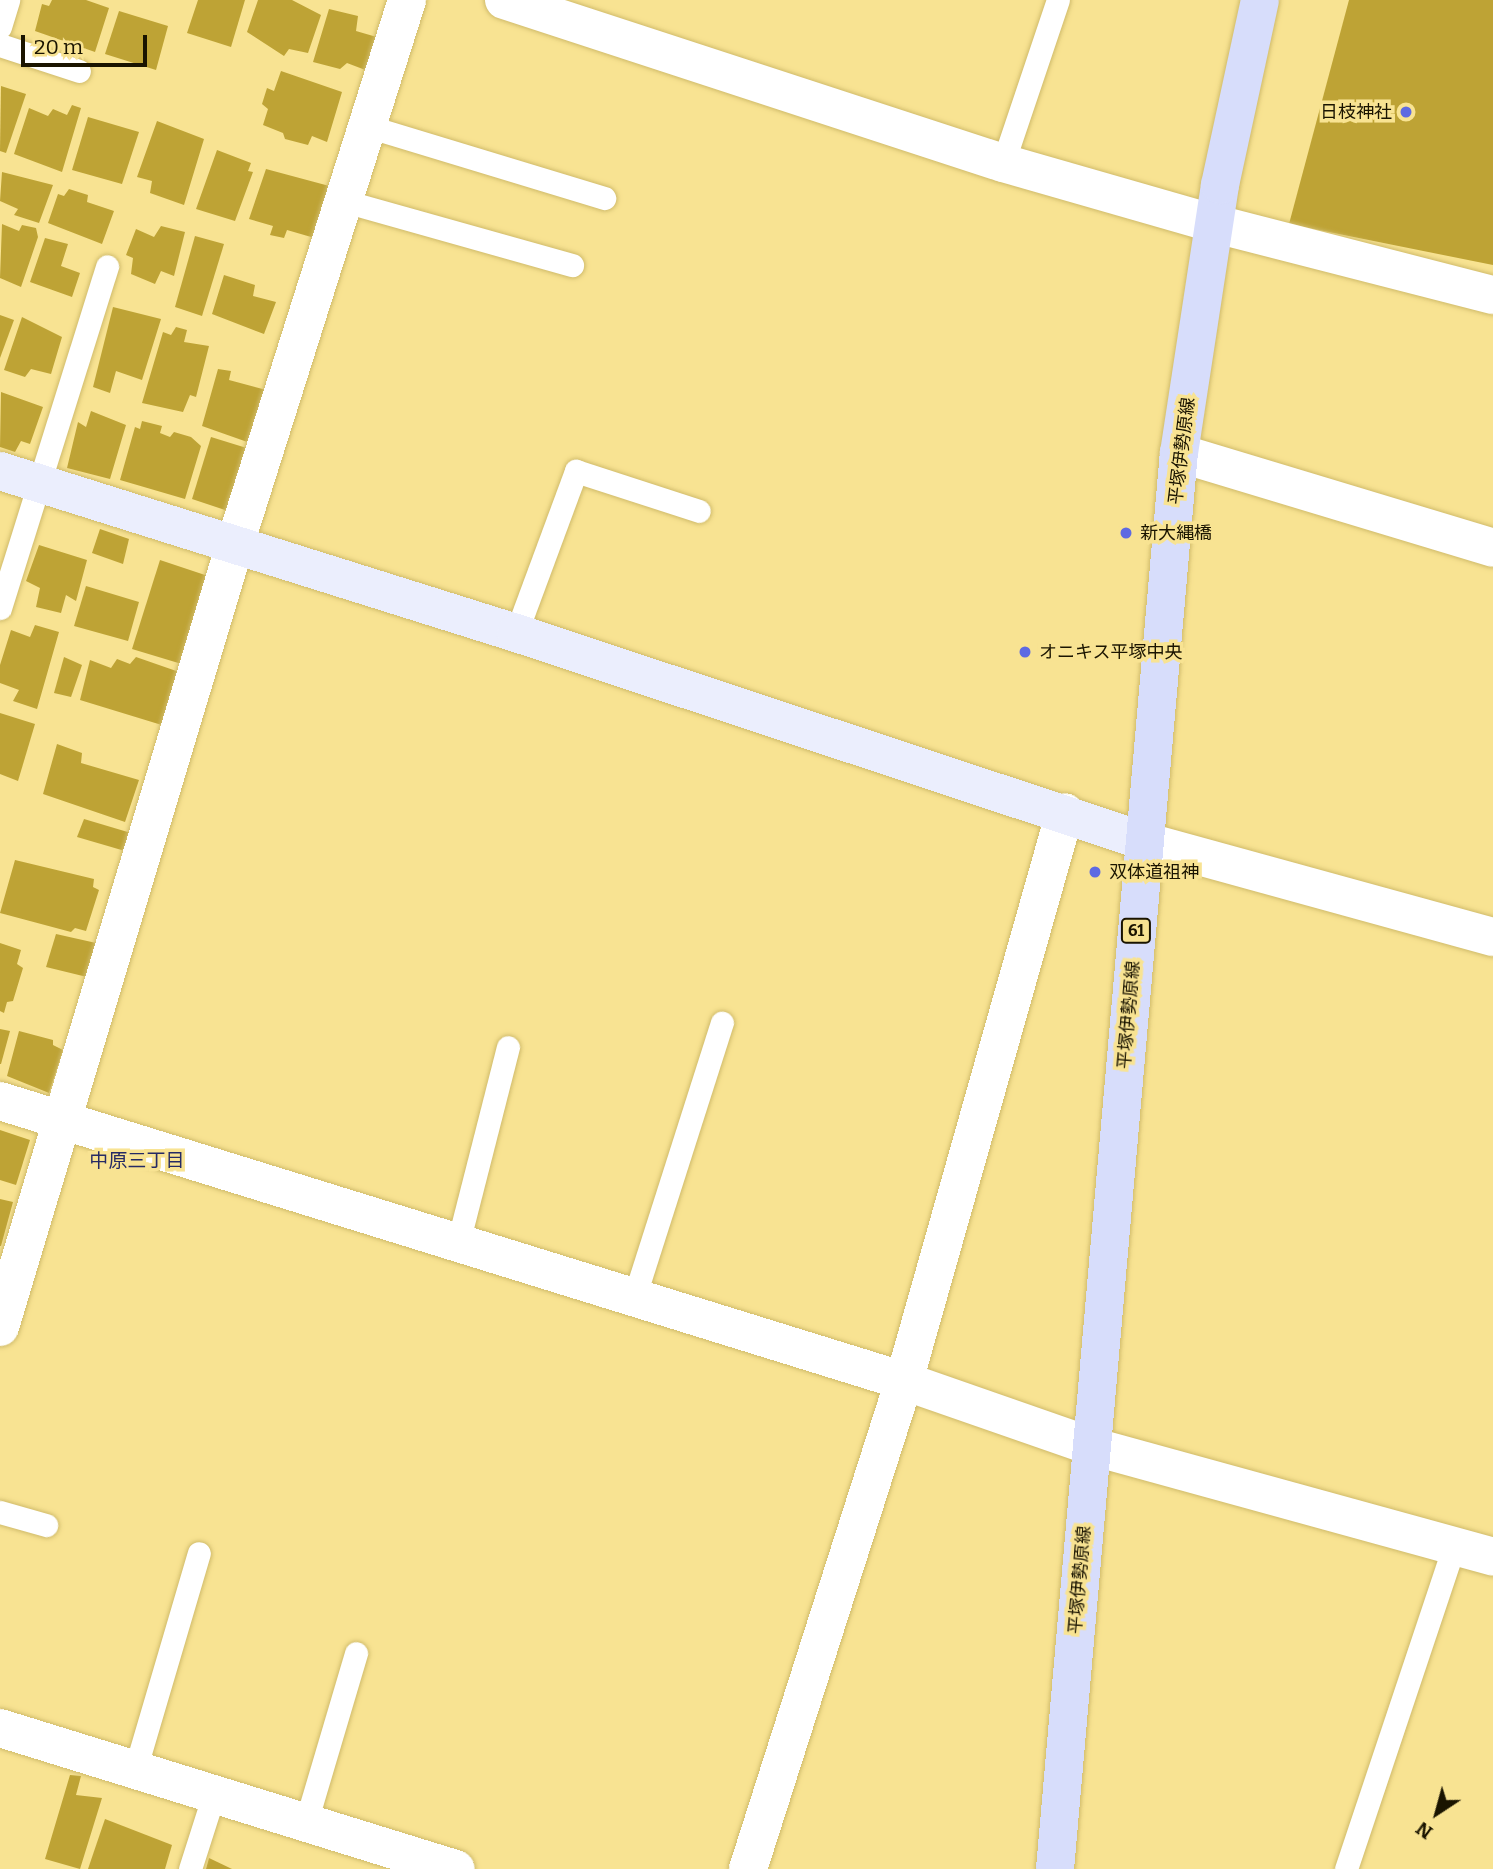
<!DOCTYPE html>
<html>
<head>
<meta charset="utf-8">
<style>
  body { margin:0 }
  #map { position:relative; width:1493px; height:1869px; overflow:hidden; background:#f8e392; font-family:Bitter,"Noto Sans JP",serif }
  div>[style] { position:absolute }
  .building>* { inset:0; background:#bea335 }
  .roads { filter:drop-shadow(0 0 2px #d0bb6b) drop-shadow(0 0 2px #d0bb6b) }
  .lane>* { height:23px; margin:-11.5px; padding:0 11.5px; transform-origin:11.5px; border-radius:11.5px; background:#fff }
  .street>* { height:38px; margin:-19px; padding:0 19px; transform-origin:19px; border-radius:19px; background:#fff }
  .secondary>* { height:38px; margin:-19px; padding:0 19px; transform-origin:19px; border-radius:19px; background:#ebeefd }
  .primary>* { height:38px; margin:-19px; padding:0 19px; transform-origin:19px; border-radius:19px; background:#d7ddfb }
  .dots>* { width:19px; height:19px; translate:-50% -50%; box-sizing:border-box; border:4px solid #f8e392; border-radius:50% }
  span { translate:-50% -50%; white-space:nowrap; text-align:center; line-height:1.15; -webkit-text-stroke:7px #f8e392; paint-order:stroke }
  .shield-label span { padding:2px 5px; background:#f8e392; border:2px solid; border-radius:5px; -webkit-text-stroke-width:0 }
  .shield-label { font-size:16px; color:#1a1400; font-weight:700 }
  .poi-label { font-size:18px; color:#1a1400 }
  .right { translate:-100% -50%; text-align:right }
  .left { translate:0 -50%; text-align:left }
  .street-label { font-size:18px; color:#1a1400 }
  .neighbourhood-label { font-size:19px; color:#252a64 }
  .north { position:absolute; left:1402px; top:1778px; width:70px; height:70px; -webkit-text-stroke:5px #f8e392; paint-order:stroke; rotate:216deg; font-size:19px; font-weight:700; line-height:28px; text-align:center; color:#1a1400 }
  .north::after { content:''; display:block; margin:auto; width:24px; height:32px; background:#1a1400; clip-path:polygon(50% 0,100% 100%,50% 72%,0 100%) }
  .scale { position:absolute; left:21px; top:35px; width:126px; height:32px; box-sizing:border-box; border:4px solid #1a1400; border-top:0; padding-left:9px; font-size:21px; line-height:24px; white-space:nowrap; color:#1a1400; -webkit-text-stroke:5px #f8e392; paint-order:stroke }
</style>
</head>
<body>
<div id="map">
  <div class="building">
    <div style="clip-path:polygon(52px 0,86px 0,109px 8px,95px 52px,35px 31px,42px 4px,49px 6px)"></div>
    <div style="clip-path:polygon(198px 0,245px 0,231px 47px,187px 33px)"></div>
    <div style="clip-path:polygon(258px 0,292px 0,321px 15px,308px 53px,289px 49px,284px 56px,247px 32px)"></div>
    <div style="clip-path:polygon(1349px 0,1493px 0,1493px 265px,1289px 224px)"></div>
    <div style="clip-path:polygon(329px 9px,358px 16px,356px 31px,380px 38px,368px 71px,347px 63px,340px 69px,313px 62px)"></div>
    <div style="clip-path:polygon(119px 11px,168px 26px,156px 70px,105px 54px)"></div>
    <div style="clip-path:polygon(281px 71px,342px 92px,327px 142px,312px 136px,308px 145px,285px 139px,283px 133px,263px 125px,268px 109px,262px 104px,267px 88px,274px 91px)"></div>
    <div style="clip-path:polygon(1px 86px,26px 94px,6px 153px,0 151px)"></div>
    <div style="clip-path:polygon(72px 105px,81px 108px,62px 172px,14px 154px,29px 108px,48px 116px,53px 109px,67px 115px)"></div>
    <div style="clip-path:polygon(88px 117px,139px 132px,122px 184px,72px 170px)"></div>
    <div style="clip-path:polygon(157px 121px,204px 139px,184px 205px,150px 193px,152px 181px,137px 177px)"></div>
    <div style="clip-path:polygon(217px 150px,251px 163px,248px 171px,253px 172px,235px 221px,196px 209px)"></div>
    <div style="clip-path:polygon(266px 169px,333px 187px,318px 239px,287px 230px,284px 238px,270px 235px,273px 226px,249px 219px)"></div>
    <div style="clip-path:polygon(2px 172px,53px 185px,39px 223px,14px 215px,18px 209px,0 201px)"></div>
    <div style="clip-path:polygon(69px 189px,88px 195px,87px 202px,114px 211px,102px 244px,48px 223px,58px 194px,64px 196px)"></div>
    <div style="clip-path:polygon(2px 224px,19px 231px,22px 225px,36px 228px,38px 237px,21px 287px,0 278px)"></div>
    <div style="clip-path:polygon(161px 226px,185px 232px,174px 276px,161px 271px,155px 284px,131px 274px,133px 258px,126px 255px,136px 229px,154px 237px)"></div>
    <div style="clip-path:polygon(195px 236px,224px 244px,202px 316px,175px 307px)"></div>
    <div style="clip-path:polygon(45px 238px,68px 244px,61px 266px,80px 273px,72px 297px,30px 282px)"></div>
    <div style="clip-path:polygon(224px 275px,255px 285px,253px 296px,276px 302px,264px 334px,212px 314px)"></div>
    <div style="clip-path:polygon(113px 307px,161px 319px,142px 380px,116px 371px,110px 393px,93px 387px)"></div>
    <div style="clip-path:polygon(0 315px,14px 320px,0 358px)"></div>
    <div style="clip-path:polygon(22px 317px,62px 337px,51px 374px,31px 369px,25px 377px,4px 370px)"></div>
    <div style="clip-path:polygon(176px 327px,187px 330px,184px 342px,209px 346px,196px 397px,190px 395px,183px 412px,142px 403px,163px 332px,171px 335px)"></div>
    <div style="clip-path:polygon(218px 369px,231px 371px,229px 380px,270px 391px,253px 444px,202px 426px)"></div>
    <div style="clip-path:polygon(1px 392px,43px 407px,30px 444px,21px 441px,15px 452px,0 447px)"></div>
    <div style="clip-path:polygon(91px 411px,126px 425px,110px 479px,67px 468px,78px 422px,86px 427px)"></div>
    <div style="clip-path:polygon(142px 421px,162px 426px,160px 433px,170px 437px,174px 432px,191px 437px,201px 446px,185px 499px,120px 480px,135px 427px,140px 429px)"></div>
    <div style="clip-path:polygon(211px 437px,253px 450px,231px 512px,192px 499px)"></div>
    <div style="clip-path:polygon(100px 529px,129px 539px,123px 564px,92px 553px)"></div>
    <div style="clip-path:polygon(39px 545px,87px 560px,76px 601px,66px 595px,61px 613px,36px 607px,40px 588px,26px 581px)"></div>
    <div style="clip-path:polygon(160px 560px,211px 577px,185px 665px,132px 649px)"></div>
    <div style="clip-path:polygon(86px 586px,139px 602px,128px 641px,74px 626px)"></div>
    <div style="clip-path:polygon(35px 625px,59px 632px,37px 709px,13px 701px,19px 690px,0 683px,0 665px,11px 630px,30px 637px)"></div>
    <div style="clip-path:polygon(64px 657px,82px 665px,71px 697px,54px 693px)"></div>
    <div style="clip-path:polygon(136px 657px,182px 673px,165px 726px,80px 700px,90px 660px,111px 668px,117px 659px,130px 664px)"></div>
    <div style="clip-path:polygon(0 713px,35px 724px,18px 781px,0 774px)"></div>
    <div style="clip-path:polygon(57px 744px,82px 753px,81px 763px,139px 780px,125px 822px,43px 794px)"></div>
    <div style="clip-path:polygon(84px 819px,131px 833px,125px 851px,77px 837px)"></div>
    <div style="clip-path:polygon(15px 860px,94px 879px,93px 887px,99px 890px,86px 931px,75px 928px,71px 932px,0 913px)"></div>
    <div style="clip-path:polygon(56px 934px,96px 943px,87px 977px,46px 967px)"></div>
    <div style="clip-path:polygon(0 943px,21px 950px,17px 964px,23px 968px,13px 1001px,7px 1002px,4px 1013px,0 1011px)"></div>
    <div style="clip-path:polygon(0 1029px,10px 1031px,1px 1064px,0 1064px)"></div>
    <div style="clip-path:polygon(19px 1031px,53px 1040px,53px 1045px,63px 1050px,49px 1093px,7px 1076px)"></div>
    <div style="clip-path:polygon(0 1130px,30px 1140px,16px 1185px,0 1180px)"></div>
    <div style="clip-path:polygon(0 1199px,13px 1202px,1px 1246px,0 1246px)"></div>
    <div style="clip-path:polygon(70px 1775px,81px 1776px,76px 1795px,102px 1798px,80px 1869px,45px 1859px)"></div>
    <div style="clip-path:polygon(105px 1819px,172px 1845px,165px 1869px,88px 1869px)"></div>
    <div style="clip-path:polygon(209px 1858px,232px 1869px,206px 1869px)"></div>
  </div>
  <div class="roads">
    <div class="lane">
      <div style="left:0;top:27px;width:28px;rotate:-73deg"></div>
      <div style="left:0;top:45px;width:83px;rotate:18.2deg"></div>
      <div style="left:367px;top:126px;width:248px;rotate:16.9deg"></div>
      <div style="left:1003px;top:163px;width:172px;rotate:-71.4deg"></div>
      <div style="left:344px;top:201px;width:237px;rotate:15.7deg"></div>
      <div style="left:0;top:608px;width:358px;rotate:-72.6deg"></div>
      <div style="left:516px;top:633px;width:173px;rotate:-69.7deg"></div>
      <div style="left:576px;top:471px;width:129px;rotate:18deg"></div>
      <div style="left:458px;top:1243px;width:202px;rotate:-75.7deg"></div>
      <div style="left:634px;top:1298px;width:289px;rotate:-72.3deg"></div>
      <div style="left:0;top:1512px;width:48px;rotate:15.8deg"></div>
      <div style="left:135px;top:1770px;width:226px;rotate:-73.6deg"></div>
      <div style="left:306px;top:1822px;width:176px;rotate:-73.5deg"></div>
      <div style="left:190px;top:1869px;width:79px;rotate:-72.3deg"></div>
      <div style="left:1346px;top:1869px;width:341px;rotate:-71.5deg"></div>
    </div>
    <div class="street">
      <div style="left:504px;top:0;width:525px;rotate:18.09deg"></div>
      <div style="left:1003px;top:163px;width:222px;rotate:16deg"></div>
      <div style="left:1216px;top:224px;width:286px;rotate:14.4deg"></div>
      <div style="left:1179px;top:453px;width:328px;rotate:16.8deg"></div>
      <div style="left:1144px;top:841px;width:362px;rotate:15.4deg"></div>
      <div style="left:0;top:1101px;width:946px;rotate:17.21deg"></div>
      <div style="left:904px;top:1381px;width:198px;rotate:19.2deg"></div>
      <div style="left:1091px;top:1446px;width:417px;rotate:15.4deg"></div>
      <div style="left:0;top:1327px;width:818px;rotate:-73.29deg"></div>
      <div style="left:235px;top:544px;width:571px;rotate:-72.45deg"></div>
      <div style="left:0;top:1728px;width:477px;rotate:17.2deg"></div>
      <div style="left:748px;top:1869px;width:512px;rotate:-72.27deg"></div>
      <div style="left:904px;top:1381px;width:591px;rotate:-74.2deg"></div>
    </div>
    <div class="secondary">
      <div style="left:0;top:471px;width:541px;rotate:17.43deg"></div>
      <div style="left:516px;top:633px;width:662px;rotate:18.33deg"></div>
    </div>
    <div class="primary">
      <div style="left:1055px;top:1869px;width:1421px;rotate:-85deg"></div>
      <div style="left:1179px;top:453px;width:271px;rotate:-81.3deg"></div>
      <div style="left:1220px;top:185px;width:189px;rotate:-77.8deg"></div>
    </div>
  </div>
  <div class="dots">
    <div style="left:1406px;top:112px;background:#5e6ae2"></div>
    <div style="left:1126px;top:533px;background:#5e6ae2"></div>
    <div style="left:1025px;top:652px;background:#5e6ae2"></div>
    <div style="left:1095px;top:872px;background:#5e6ae2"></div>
  </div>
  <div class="shield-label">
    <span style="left:1136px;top:931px">61</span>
  </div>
  <div class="poi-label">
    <span class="right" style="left:1392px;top:112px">日枝神社</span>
    <span class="left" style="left:1140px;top:533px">新大縄橋</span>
    <span class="left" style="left:1039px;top:652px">オニキス平塚中央</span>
    <span class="left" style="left:1109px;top:872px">双体道祖神</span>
  </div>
  <div class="street-label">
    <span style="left:1182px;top:451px;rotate:-83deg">平塚伊勢原線</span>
    <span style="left:1129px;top:1015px;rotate:-85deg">平塚伊勢原線</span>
    <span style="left:1080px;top:1580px;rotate:-85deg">平塚伊勢原線</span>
  </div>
  <div class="neighbourhood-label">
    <span style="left:137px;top:1161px">中原三丁目</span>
  </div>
  <div class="north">N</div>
  <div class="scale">20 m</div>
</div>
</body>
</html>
